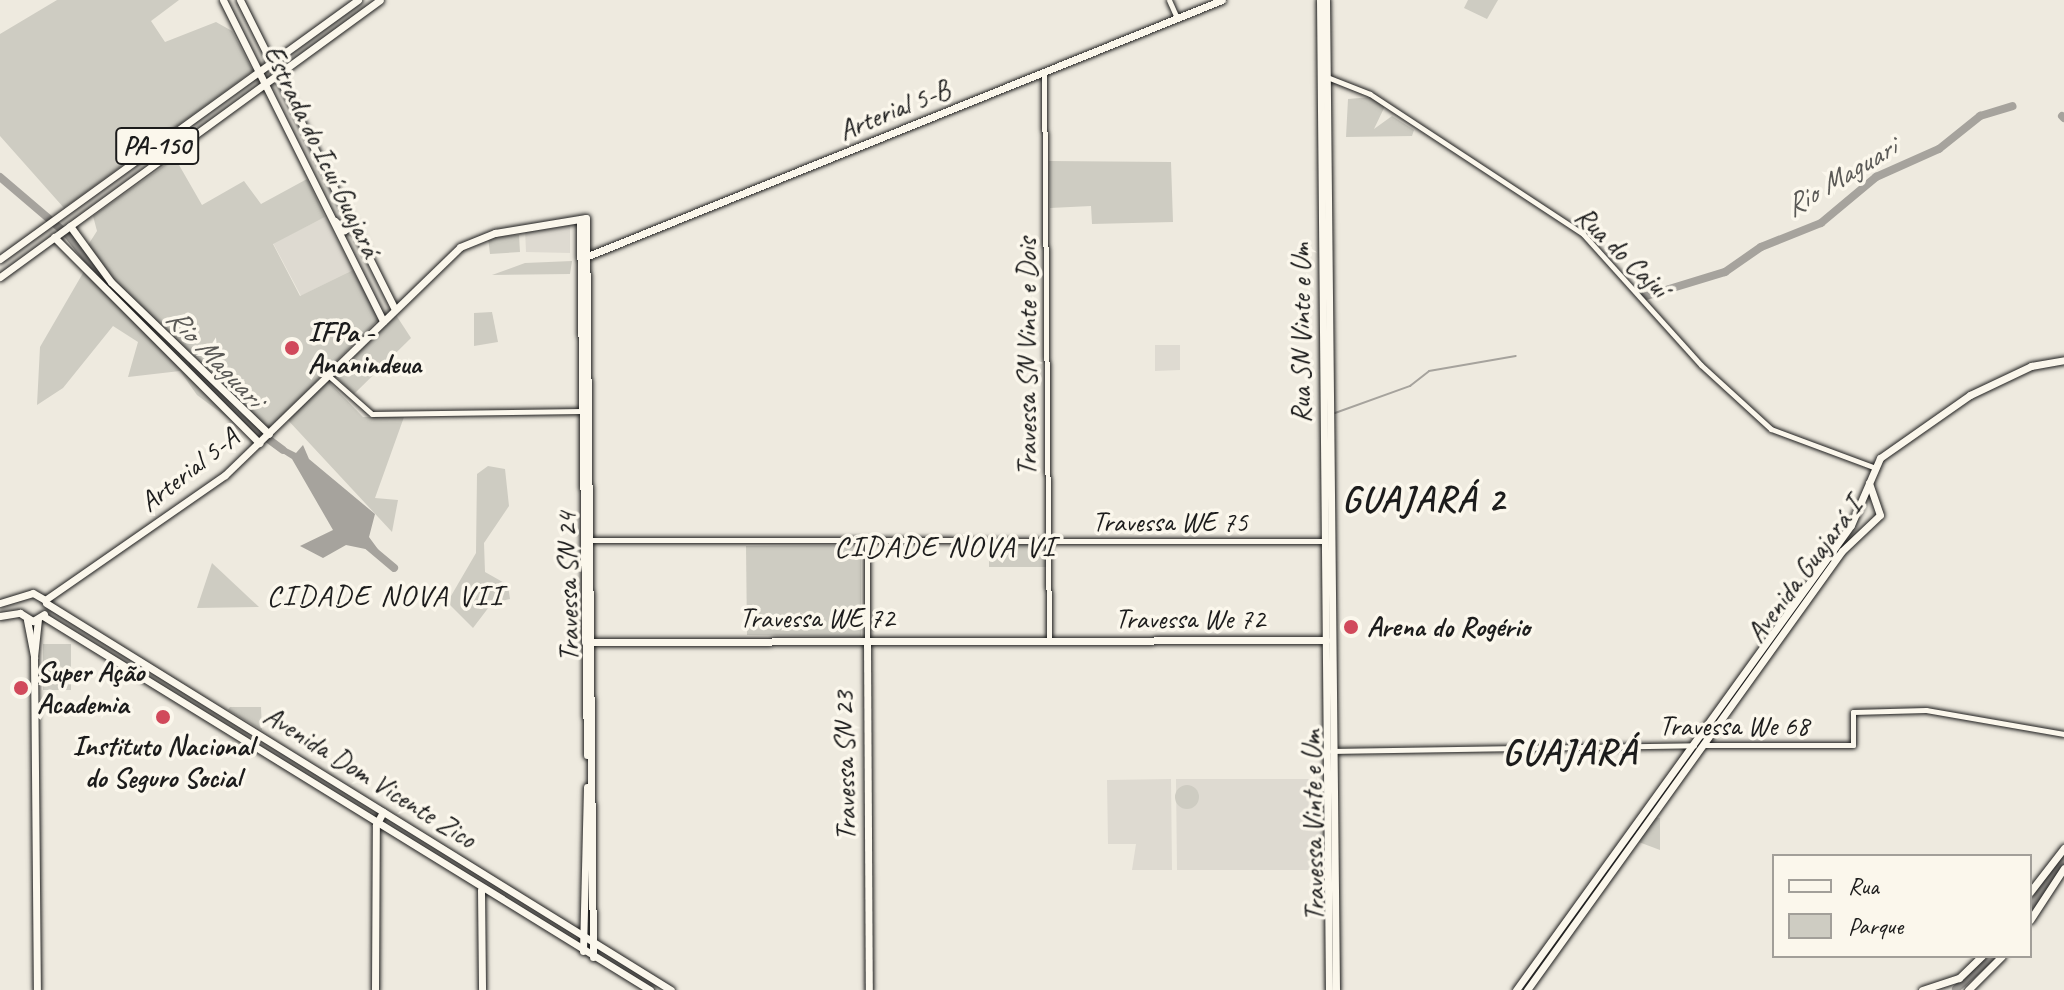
<!DOCTYPE html>
<html>
<head>
<meta charset="utf-8">
<style>
  body { margin:0 }
  #map { position:relative; width:2064px; height:990px; overflow:hidden; background:#eeeadf; font-family:Caveat,sans-serif }
  div>[style] { position:absolute }
  .built>* { inset:0; background:#dedad1 }
  .green>* { inset:0; background:#ceccc2 }
  .round { border-radius:50% }
  .water>* { inset:0; background:#a6a39d }
  .stream>* { height:2px; margin:-1px; padding:0 1px; transform-origin:1px; border-radius:1px; background:#a6a39d }
  .river>* { height:8px; margin:-4px; padding:0 4px; transform-origin:4px; border-radius:4px; background:#a6a39d }
  .roads { filter:drop-shadow(0 0 2px #1c1c1c) drop-shadow(0 0 2px #1c1c1c) }
  .minor>* { height:5px; margin:-2.5px; padding:0 2.5px; transform-origin:2.5px; border-radius:2.5px; background:#fbf7ec }
  .major>* { height:7px; margin:-3.5px; padding:0 3.5px; transform-origin:3.5px; border-radius:3.5px; background:#fbf7ec }
  .dots>* { width:22px; height:22px; translate:-50% -50%; box-sizing:border-box; border:4px solid #fbf7ec; border-radius:50% }
  span { translate:-50% -50%; white-space:nowrap; text-align:center; line-height:1.15; -webkit-text-stroke:7px #fbf7ec; paint-order:stroke }
  .shield-label span { padding:2px 6px; background:#fbf7ec; border:2px solid; border-radius:6px; -webkit-text-stroke-width:0 }
  .shield-label { font-size:26px; color:#1c1c1c; font-weight:700 }
  .street-label { font-size:28px; color:#1c1c1c }
  .poi-label { font-size:28px; color:#1c1c1c; font-weight:700 }
  .left { translate:0 -50%; text-align:left }
  .water-label { font-size:30px; color:#5a5956; font-style:italic }
  .neighbourhood-label { font-size:30px; color:#1c1c1c; letter-spacing:2px }
  .district-label { font-size:36px; color:#1c1c1c; font-weight:700; letter-spacing:2px }
  .legend { position:absolute; left:1772px; top:854px; width:260px; height:104px; box-sizing:border-box; background:#fbf7ec; border:2px solid #a29f99; margin:0; padding:10px 14px; list-style:none; font-size:24px; color:#1c1c1c }
  .legend li { display:flex; align-items:center; gap:16px; height:40px }
  .legend b { width:40px; border:2px solid #a29f99 }
</style>
</head>
<body>
<div id="map">
  <div class="built">
    <div style="clip-path:polygon(325px 217px,353px 270px,301px 296px,273px 243px)"></div>
    <div style="clip-path:polygon(570px 225px,570px 253px,526px 252px,525px 229px)"></div>
    <div style="clip-path:polygon(1155px 345px,1180px 345px,1180px 370px,1155px 371px)"></div>
    <div style="clip-path:polygon(1171px 779px,1172px 870px,1132px 870px,1136px 844px,1108px 844px,1107px 780px)"></div>
    <div style="clip-path:polygon(1176px 779px,1320px 779px,1322px 870px,1177px 870px)"></div>
  </div>
  <div class="green">
    <div style="clip-path:polygon(57px 0,179px 0,151px 21px,165px 42px,216px 22px,232px 31px,253px 71px,64px 208px,0 136px,0 34px)"></div>
    <div style="clip-path:polygon(1468px 0,1498px 0,1487px 19px,1464px 8px)"></div>
    <div style="clip-path:polygon(1371px 97px,1385px 106px,1374px 129px,1392px 116px,1414px 130px,1412px 136px,1346px 137px,1348px 99px)"></div>
    <div style="clip-path:polygon(175px 158px,202px 205px,244px 181px,261px 204px,307px 179px,325px 217px,273px 244px,300px 296px,353px 270px,379px 319px,257px 440px,197px 395px,180px 371px,128px 377px,138px 342px,113px 326px,63px 388px,37px 405px,40px 347px,94px 254px,88px 245px,97px 231px,93px 216px)"></div>
    <div style="clip-path:polygon(1049px 161px,1171px 162px,1173px 222px,1092px 224px,1091px 206px,1050px 208px)"></div>
    <div style="clip-path:polygon(519px 235px,520px 252px,490px 254px,488px 237px)"></div>
    <div style="clip-path:polygon(572px 261px,570px 274px,492px 275px,525px 263px)"></div>
    <div style="clip-path:polygon(492px 312px,498px 342px,474px 346px,474px 313px)"></div>
    <div style="clip-path:polygon(396px 315px,411px 338px,354px 394px,335px 376px)"></div>
    <div style="clip-path:polygon(328px 381px,363px 417px,404px 417px,375px 498px,398px 500px,392px 532px,286px 418px)"></div>
    <div style="clip-path:polygon(488px 466px,505px 469px,509px 506px,484px 543px,485px 572px,508px 585px,510px 599px,492px 603px,473px 628px,450px 605px,451px 596px,476px 553px,477px 474px)"></div>
    <div style="clip-path:polygon(1047px 544px,1047px 567px,989px 567px,989px 545px)"></div>
    <div style="clip-path:polygon(861px 545px,861px 637px,747px 635px,746px 546px)"></div>
    <div style="clip-path:polygon(212px 563px,259px 607px,197px 608px)"></div>
    <div style="clip-path:polygon(43px 644px,71px 644px,71px 690px,43px 690px)"></div>
    <div style="clip-path:polygon(261px 707px,262px 730px,228px 710px,230px 707px)"></div>
    <div class="round" style="left:1175px;top:785px;width:24px;height:24px"></div>
    <div style="clip-path:polygon(1652px 817px,1660px 818px,1660px 850px,1636px 841px)"></div>
  </div>
  <div class="water">
    <div style="clip-path:polygon(280px 445px,296px 453px,303px 445px,309px 459px,375px 514px,369px 537px,380px 552px,346px 545px,323px 558px,300px 546px,333px 530px,292px 459px,273px 447px)"></div>
  </div>
  <div class="stream">
    <div style="left:1335px;top:413px;width:80px;rotate:-19.8deg"></div>
    <div style="left:1410px;top:386px;width:24px;rotate:-38deg"></div>
    <div style="left:1429px;top:371px;width:88px;rotate:-9.8deg"></div>
  </div>
  <div class="river">
    <div style="left:2062px;top:116px;width:3px;rotate:45deg"></div>
    <div style="left:0;top:177px;width:89px;rotate:40.5deg"></div>
    <div style="left:68px;top:235px;width:75px;rotate:51.5deg"></div>
    <div style="left:115px;top:294px;width:48px;rotate:40deg"></div>
    <div style="left:1643px;top:297px;width:86px;rotate:-17deg"></div>
    <div style="left:1725px;top:272px;width:44px;rotate:-34.8deg"></div>
    <div style="left:1761px;top:247px;width:65px;rotate:-21.8deg"></div>
    <div style="left:1821px;top:223px;width:72px;rotate:-39.9deg"></div>
    <div style="left:1876px;top:177px;width:69px;rotate:-24deg"></div>
    <div style="left:1939px;top:149px;width:53px;rotate:-38.8deg"></div>
    <div style="left:1980px;top:116px;width:34px;rotate:-17deg"></div>
    <div style="left:193px;top:364px;width:63px;rotate:50.8deg"></div>
    <div style="left:233px;top:413px;width:62px;rotate:36.5deg"></div>
    <div style="left:368px;top:546px;width:34px;rotate:40deg"></div>
    <div style="left:2030px;top:907px;width:59px;rotate:-54.7deg"></div>
    <div style="left:1956px;top:989px;width:50px;rotate:-41.7deg"></div>
  </div>
  <div class="roads">
    <div class="minor">
      <div style="left:1169px;top:0;width:20px;rotate:66deg"></div>
      <div style="left:1044px;top:73px;width:569px;rotate:89.5deg"></div>
      <div style="left:1327px;top:77px;width:46px;rotate:21.6deg"></div>
      <div style="left:1370px;top:94px;width:255px;rotate:33.3deg"></div>
      <div style="left:1583px;top:234px;width:176px;rotate:48deg"></div>
      <div style="left:1701px;top:365px;width:95px;rotate:42.4deg"></div>
      <div style="left:1771px;top:429px;width:109px;rotate:20.4deg"></div>
      <div style="left:329px;top:376px;width:57px;rotate:41.5deg"></div>
      <div style="left:372px;top:414px;width:209px;rotate:-0.8deg"></div>
      <div style="left:589px;top:540px;width:736px;rotate:0.08deg"></div>
      <div style="left:867px;top:641px;width:99px;rotate:-90deg"></div>
      <div style="left:1704px;top:745px;width:149px"></div>
      <div style="left:1853px;top:745px;width:33px;rotate:-90deg"></div>
      <div style="left:1853px;top:712px;width:73px;rotate:-1.6deg"></div>
      <div style="left:1926px;top:710px;width:140px;rotate:9.9deg"></div>
      <div style="left:1332px;top:751px;width:362px;rotate:-0.9deg"></div>
    </div>
    <div class="major">
      <div style="left:223px;top:0;width:359px;rotate:63.5deg"></div>
      <div style="left:240px;top:0;width:346px;rotate:63.4deg"></div>
      <div style="left:1320px;top:0;width:990px;rotate:89.48deg"></div>
      <div style="left:1326px;top:0;width:990px;rotate:89.42deg"></div>
      <div style="left:335px;top:221px;width:13px;rotate:45deg"></div>
      <div style="left:344px;top:230px;width:10px;rotate:-24deg"></div>
      <div style="left:580px;top:221px;width:534px;rotate:89.25deg"></div>
      <div style="left:70px;top:226px;width:69px;rotate:53.8deg"></div>
      <div style="left:111px;top:282px;width:219px;rotate:43.9deg"></div>
      <div style="left:54px;top:237px;width:291px;rotate:45.1deg"></div>
      <div style="left:583px;top:258px;width:689px;rotate:-21.99deg"></div>
      <div style="left:0;top:259px;width:442px;rotate:-35.9deg"></div>
      <div style="left:0;top:277px;width:470px;rotate:-36.1deg"></div>
      <div style="left:45px;top:600px;width:219px;rotate:-34.8deg"></div>
      <div style="left:225px;top:475px;width:327px;rotate:-44.1deg"></div>
      <div style="left:460px;top:247px;width:38px;rotate:-22deg"></div>
      <div style="left:495px;top:233px;width:92px;rotate:-9.4deg"></div>
      <div style="left:586px;top:218px;width:739px;rotate:89.46deg"></div>
      <div style="left:0;top:603px;width:34px;rotate:-17deg"></div>
      <div style="left:33px;top:593px;width:14px;rotate:30deg"></div>
      <div style="left:46px;top:603px;width:735px;rotate:31.77deg"></div>
      <div style="left:20px;top:613px;width:15px;rotate:32deg"></div>
      <div style="left:33px;top:621px;width:13px;rotate:-32deg"></div>
      <div style="left:0;top:616px;width:20px;rotate:-9deg"></div>
      <div style="left:43px;top:616px;width:713px;rotate:31.64deg"></div>
      <div style="left:27px;top:620px;width:38px;rotate:79deg"></div>
      <div style="left:34px;top:657px;width:333px;rotate:89.5deg"></div>
      <div style="left:585px;top:642px;width:741px;rotate:-0.15deg"></div>
      <div style="left:867px;top:642px;width:348px;rotate:89.7deg"></div>
      <div style="left:34px;top:657px;width:37px;rotate:-84deg"></div>
      <div style="left:481px;top:890px;width:100px;rotate:89.4deg"></div>
      <div style="left:2030px;top:892px;width:56px;rotate:-52.3deg"></div>
      <div style="left:2030px;top:920px;width:62px;rotate:-56.8deg"></div>
      <div style="left:583px;top:951px;width:164px;rotate:-88.6deg"></div>
      <div style="left:375px;top:990px;width:165px;rotate:-89.7deg"></div>
      <div style="left:376px;top:825px;width:15px;rotate:-62deg"></div>
      <div style="left:1516px;top:990px;width:573px;rotate:-54.23deg"></div>
      <div style="left:1851px;top:525px;width:73px;rotate:-66.6deg"></div>
      <div style="left:1880px;top:458px;width:110px;rotate:-35deg"></div>
      <div style="left:1970px;top:395px;width:68px;rotate:-25.4deg"></div>
      <div style="left:2031px;top:366px;width:34px;rotate:-10deg"></div>
      <div style="left:1527px;top:990px;width:540px;rotate:-54.34deg"></div>
      <div style="left:1842px;top:551px;width:52px;rotate:-43.5deg"></div>
      <div style="left:1880px;top:515px;width:34px;rotate:-109deg"></div>
      <div style="left:1922px;top:990px;width:39px;rotate:-18deg"></div>
      <div style="left:1959px;top:978px;width:32px;rotate:-44deg"></div>
      <div style="left:1968px;top:990px;width:48px;rotate:-45deg"></div>
    </div>
  </div>
  <div class="dots">
    <div style="left:292px;top:348px;background:#d1495b"></div>
    <div style="left:1351px;top:627px;background:#d1495b"></div>
    <div style="left:21px;top:688px;background:#d1495b"></div>
    <div style="left:163px;top:717px;background:#d1495b"></div>
  </div>
  <div class="shield-label">
    <span style="left:157px;top:146px">PA-150</span>
  </div>
  <div class="street-label">
    <span style="left:894px;top:110px;rotate:-22deg">Arterial 5-B</span>
    <span style="left:322px;top:151px;rotate:64deg">Estrada do Icuí Guajará</span>
    <span style="left:1622px;top:252px;rotate:44deg">Rua do Cajuí</span>
    <span style="left:1301px;top:333px;rotate:-90deg">Rua SN Vinte e Um</span>
    <span style="left:1027px;top:357px;rotate:-90deg">Travessa SN Vinte e Dois</span>
    <span style="left:189px;top:470px;rotate:-38deg">Arterial 5-A</span>
    <span style="left:1170px;top:522px">Travessa WE 75</span>
    <span style="left:1804px;top:570px;rotate:-53deg">Avenida Guajará I</span>
    <span style="left:568px;top:587px;rotate:-91deg">Travessa SN 24</span>
    <span style="left:817px;top:618px">Travessa WE 72</span>
    <span style="left:1190px;top:619px">Travessa We 72</span>
    <span style="left:1734px;top:726px">Travessa We 68</span>
    <span style="left:845px;top:766px;rotate:-91deg">Travessa SN 23</span>
    <span style="left:370px;top:777px;rotate:32deg">Avenida Dom Vicente Zico</span>
    <span style="left:1313px;top:826px;rotate:-91deg">Travessa Vinte e Um</span>
  </div>
  <div class="poi-label">
    <span class="left" style="left:308px;top:348px">IFPa -<br>Ananindeua</span>
    <span class="left" style="left:1367px;top:627px">Arena do Rogério</span>
    <span class="left" style="left:37px;top:688px">Super Ação<br>Academia</span>
    <span style="left:163px;top:762px">Instituto Nacional<br>do Seguro Social</span>
  </div>
  <div class="water-label">
    <span style="left:1840px;top:177px;rotate:-31deg">Rio Maguari</span>
    <span style="left:215px;top:357px;rotate:46deg">Rio Maguari</span>
  </div>
  <div class="neighbourhood-label">
    <span style="left:945px;top:546px">CIDADE NOVA VI</span>
    <span style="left:385px;top:595px">CIDADE NOVA VII</span>
  </div>
  <div class="district-label">
    <span style="left:1424px;top:500px">GUAJARÁ 2</span>
    <span style="left:1570px;top:753px">GUAJARÁ</span>
  </div>
  <ul class="legend">
  <li><b style="height:10px;background:#fbf7ec"></b>Rua</li>
  <li><b style="height:22px;background:#ceccc2"></b>Parque</li>
  </ul>
</div>
</body>
</html>
